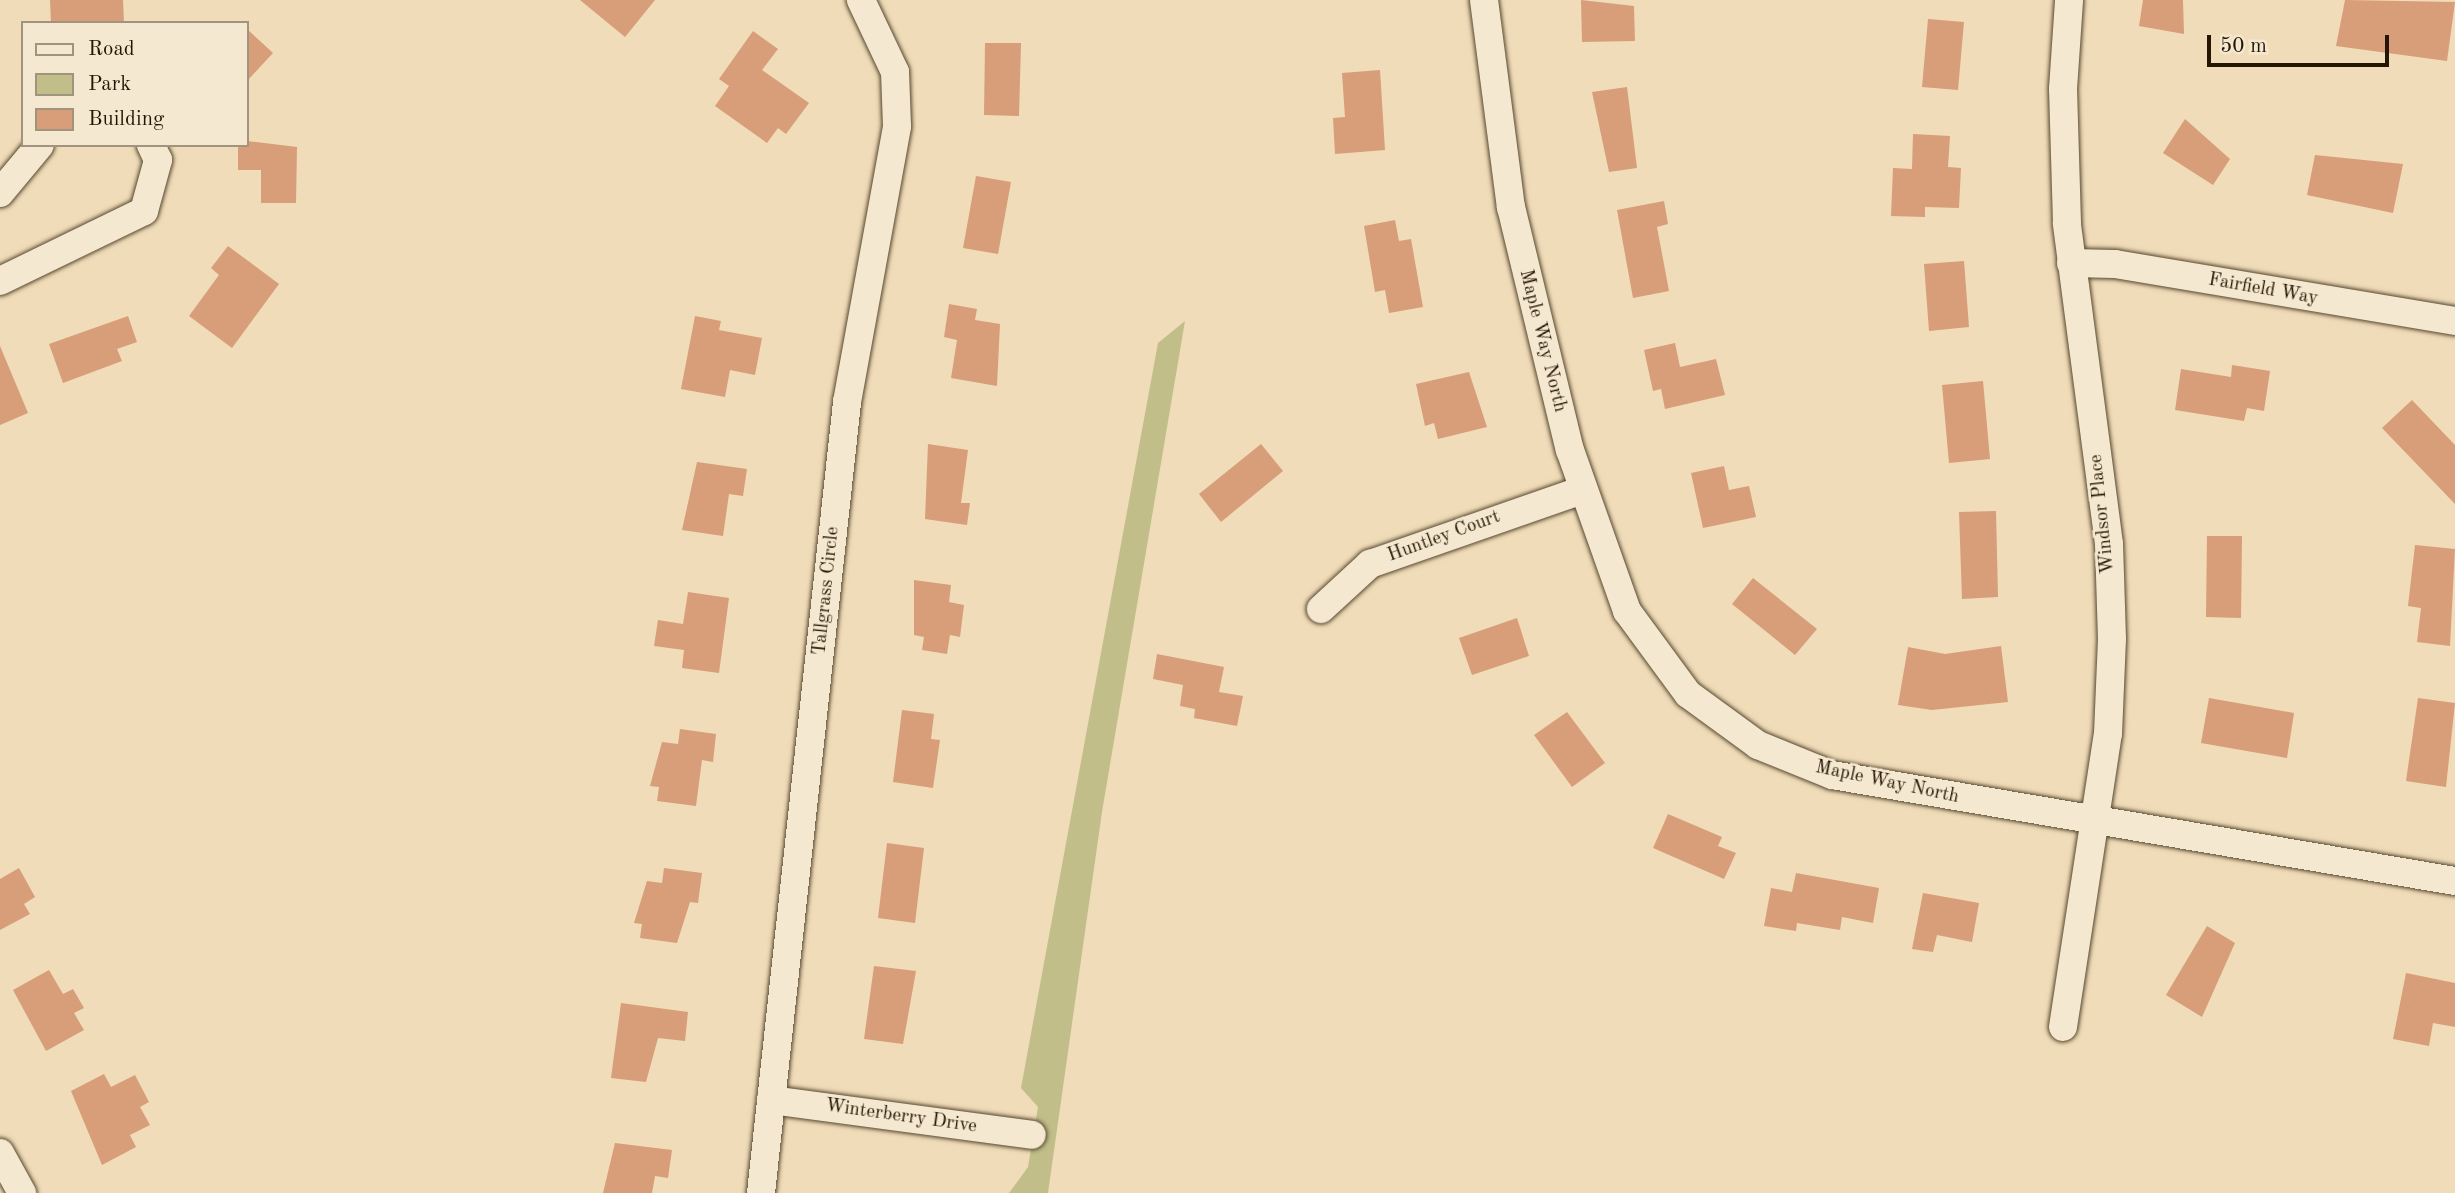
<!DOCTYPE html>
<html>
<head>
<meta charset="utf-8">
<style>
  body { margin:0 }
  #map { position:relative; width:2455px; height:1193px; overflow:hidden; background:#f0dcb8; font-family:"Old Standard TT",serif }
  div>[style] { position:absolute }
  .green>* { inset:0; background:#c1be8a }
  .building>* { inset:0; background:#d89d79 }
  .roads { filter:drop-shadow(0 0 2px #574830) drop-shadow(0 0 2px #574830) }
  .minor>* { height:28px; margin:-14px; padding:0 14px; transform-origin:14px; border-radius:14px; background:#f5e8d1 }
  span { translate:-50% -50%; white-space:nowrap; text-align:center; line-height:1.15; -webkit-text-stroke:5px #f5e8d1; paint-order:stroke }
  .street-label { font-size:19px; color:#241603 }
  .legend { position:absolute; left:21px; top:21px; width:228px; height:126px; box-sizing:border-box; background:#f5e8d1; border:2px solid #a1947f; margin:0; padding:9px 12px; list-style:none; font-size:21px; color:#241603 }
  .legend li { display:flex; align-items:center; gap:14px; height:35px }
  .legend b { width:35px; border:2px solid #a1947f }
  .scale { position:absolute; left:2207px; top:35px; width:182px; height:32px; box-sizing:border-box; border:4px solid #241603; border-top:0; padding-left:9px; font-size:21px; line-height:24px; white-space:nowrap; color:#241603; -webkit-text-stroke:5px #f5e8d1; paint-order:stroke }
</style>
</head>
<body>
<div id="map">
  <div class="green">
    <div style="clip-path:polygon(1185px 321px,1102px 812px,1048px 1193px,1009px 1193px,1028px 1167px,1038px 1107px,1021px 1088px,1158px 343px)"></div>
  </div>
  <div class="building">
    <div style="clip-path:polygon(50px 0,123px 0,124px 23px,51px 23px)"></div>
    <div style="clip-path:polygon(580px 0,655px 0,625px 37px)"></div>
    <div style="clip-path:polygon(1581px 0,1634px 6px,1635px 41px,1582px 42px)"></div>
    <div style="clip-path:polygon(2143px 0,2183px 0,2184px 34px,2139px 26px)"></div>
    <div style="clip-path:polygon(2345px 0,2455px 2px,2447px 61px,2336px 46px)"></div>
    <div style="clip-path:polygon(1928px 19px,1964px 22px,1958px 90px,1922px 87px)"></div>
    <div style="clip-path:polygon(247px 29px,273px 53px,247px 81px)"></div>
    <div style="clip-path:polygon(753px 31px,778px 49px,762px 70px,809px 103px,786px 134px,778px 128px,767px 143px,715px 106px,729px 86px,719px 79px)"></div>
    <div style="clip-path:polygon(985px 43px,1021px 43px,1019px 116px,984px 115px)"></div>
    <div style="clip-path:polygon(1380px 70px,1385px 150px,1335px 154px,1333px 118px,1345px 117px,1342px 73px)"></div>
    <div style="clip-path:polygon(1627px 87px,1637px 168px,1609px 172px,1592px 92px)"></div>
    <div style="clip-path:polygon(2185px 119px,2230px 159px,2213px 185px,2163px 153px)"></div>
    <div style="clip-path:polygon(1913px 134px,1950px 136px,1948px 167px,1961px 168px,1959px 208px,1925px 207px,1925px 217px,1891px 216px,1893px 168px,1912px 169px)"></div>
    <div style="clip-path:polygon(247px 141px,297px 147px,296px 203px,261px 203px,261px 170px,238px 170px,238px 145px)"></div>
    <div style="clip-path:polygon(2315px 155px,2403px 164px,2393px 213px,2307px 195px)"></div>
    <div style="clip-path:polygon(976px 176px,1011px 182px,998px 254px,963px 248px)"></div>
    <div style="clip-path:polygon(1664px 201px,1668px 224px,1657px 227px,1669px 291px,1633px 298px,1617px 210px)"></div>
    <div style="clip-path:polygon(1395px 220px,1399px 241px,1411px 239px,1423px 307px,1389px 313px,1385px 290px,1375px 292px,1364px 226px)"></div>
    <div style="clip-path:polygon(228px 246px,279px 284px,232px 348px,189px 316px,219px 275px,211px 268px)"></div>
    <div style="clip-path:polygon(1964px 261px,1969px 327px,1929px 331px,1924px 264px)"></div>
    <div style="clip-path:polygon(949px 304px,977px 309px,975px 320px,1000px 324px,997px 386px,951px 378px,957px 340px,944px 337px)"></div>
    <div style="clip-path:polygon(128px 316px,137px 342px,117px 349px,122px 361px,63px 383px,49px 344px)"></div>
    <div style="clip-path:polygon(695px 316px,721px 321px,719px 330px,762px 338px,755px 375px,730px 370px,725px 397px,681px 389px)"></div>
    <div style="clip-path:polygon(1675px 343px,1680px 367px,1716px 359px,1725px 395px,1665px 409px,1661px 389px,1653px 391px,1644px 350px)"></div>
    <div style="clip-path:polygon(0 346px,28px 413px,0 425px)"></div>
    <div style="clip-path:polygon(2232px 365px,2270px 371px,2264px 411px,2247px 408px,2244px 421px,2175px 410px,2181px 369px,2231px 377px)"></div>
    <div style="clip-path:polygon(1469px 372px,1487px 427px,1438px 439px,1434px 423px,1425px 426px,1416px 384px)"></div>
    <div style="clip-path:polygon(1983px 381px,1990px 459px,1949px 463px,1942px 385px)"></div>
    <div style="clip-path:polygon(2412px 400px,2455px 445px,2455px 504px,2382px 428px)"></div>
    <div style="clip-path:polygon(928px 444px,968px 450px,961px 503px,970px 503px,967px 525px,925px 519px)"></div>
    <div style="clip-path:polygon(1261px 444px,1283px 471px,1221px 522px,1199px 494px)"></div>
    <div style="clip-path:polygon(697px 462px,747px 469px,743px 496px,729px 494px,723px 536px,682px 530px)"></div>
    <div style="clip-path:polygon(1724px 466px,1729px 490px,1749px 486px,1756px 517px,1703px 528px,1691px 473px)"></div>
    <div style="clip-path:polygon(1996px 511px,1998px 597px,1962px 599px,1959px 512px)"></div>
    <div style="clip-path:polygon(2207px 536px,2242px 536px,2241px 618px,2206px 617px)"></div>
    <div style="clip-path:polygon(2415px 545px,2455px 549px,2450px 646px,2417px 642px,2421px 608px,2408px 606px)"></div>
    <div style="clip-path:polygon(1753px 578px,1817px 629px,1795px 655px,1732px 604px)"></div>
    <div style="clip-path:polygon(914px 580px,951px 585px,949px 602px,964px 605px,960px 637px,950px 635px,947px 654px,922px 650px,924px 637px,914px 635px)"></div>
    <div style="clip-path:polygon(688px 592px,729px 598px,719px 673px,682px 668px,684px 650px,654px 646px,658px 620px,683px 624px)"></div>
    <div style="clip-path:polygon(1517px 618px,1529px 656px,1472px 675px,1459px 638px)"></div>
    <div style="clip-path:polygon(2001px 646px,2008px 702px,1932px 710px,1898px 705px,1908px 647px,1945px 654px)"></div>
    <div style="clip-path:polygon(1157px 654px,1224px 667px,1219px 692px,1243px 696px,1237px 726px,1194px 718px,1195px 709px,1180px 706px,1183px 685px,1153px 679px)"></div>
    <div style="clip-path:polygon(2209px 698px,2294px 713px,2287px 758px,2201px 743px)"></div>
    <div style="clip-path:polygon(2418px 698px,2455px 703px,2446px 787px,2406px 781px)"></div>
    <div style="clip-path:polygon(902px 710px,934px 714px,931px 739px,940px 740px,933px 788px,893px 782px)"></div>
    <div style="clip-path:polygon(1567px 712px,1605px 763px,1572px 787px,1534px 735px)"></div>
    <div style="clip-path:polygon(680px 729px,716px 734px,713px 762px,702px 760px,696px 806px,657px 801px,659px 787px,650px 786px,662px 742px,678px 744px)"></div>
    <div style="clip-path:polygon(1668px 814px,1722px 837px,1718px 846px,1736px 853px,1724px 879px,1653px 848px)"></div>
    <div style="clip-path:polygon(887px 843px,924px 848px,915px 923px,878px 918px)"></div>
    <div style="clip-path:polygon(19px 868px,35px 897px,24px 904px,30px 914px,0 930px,0 879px)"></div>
    <div style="clip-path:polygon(664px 868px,702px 873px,698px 903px,690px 902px,677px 943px,640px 938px,642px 924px,634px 923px,647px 881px,662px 883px)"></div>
    <div style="clip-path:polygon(1796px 873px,1879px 888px,1873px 923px,1842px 917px,1840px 930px,1797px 923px,1796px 931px,1764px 926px,1771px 888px,1792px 892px)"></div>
    <div style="clip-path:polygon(1923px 893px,1979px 903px,1972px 942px,1937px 935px,1933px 952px,1912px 949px)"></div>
    <div style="clip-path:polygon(2207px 926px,2235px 943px,2202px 1017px,2166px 995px)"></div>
    <div style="clip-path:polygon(874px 966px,916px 971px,903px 1044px,864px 1039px)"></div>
    <div style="clip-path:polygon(49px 970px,63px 994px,73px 989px,84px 1008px,74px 1013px,84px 1030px,46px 1051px,13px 990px)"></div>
    <div style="clip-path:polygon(2406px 973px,2455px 983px,2455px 1027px,2433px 1023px,2429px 1046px,2393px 1039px)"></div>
    <div style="clip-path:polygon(621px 1003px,688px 1012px,685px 1041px,658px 1038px,646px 1082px,611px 1078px)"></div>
    <div style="clip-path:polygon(104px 1074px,111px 1087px,135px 1075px,149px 1102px,140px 1107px,150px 1125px,130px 1135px,136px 1147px,102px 1165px,71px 1091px)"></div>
    <div style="clip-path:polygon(615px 1143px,672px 1150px,668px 1178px,655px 1176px,652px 1193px,603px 1193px)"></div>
  </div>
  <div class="roads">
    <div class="minor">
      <div style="left:1484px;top:0;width:209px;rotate:82.6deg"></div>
      <div style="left:1511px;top:207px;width:250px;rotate:76.4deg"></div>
      <div style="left:1570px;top:450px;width:171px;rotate:70.5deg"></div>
      <div style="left:1627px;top:611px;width:103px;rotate:53.7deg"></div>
      <div style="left:1688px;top:694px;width:87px;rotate:36.1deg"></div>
      <div style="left:1758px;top:745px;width:80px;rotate:22.1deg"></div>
      <div style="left:1832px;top:775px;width:632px;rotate:9.66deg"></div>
      <div style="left:0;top:193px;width:62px;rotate:-50.2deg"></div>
      <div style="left:2071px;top:263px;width:44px;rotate:1.3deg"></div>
      <div style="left:2115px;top:264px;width:345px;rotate:9.5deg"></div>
      <div style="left:0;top:281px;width:160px;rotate:-25.9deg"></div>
      <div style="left:144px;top:211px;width:53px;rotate:-74.6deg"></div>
      <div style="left:158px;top:160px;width:17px;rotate:-115deg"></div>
      <div style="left:1321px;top:609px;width:67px;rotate:-42.6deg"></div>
      <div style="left:1370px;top:564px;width:225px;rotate:-19.2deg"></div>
      <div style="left:2063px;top:1027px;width:296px;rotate:-81.3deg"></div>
      <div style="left:2108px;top:734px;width:95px;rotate:-87.6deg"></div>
      <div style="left:2112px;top:639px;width:95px;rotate:-91.8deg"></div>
      <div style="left:2109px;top:544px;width:324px;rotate:-97.5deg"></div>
      <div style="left:2067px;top:223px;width:134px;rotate:-91.7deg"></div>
      <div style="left:2063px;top:89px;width:89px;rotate:-86.1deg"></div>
      <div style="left:771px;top:1100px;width:263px;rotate:7.6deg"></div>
      <div style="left:0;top:1153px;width:46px;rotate:61.2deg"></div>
      <div style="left:761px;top:1193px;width:796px;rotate:-83.79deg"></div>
      <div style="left:847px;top:402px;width:280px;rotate:-79.7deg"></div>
      <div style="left:897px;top:126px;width:54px;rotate:-92.1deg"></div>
      <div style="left:895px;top:72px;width:80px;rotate:-115.3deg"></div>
    </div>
  </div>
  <div class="street-label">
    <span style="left:2263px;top:290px;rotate:10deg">Fairfield Way</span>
    <span style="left:1542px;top:341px;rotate:76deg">Maple Way North</span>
    <span style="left:2103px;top:514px;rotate:-96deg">Windsor Place</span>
    <span style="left:1444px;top:537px;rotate:-20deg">Huntley Court</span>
    <span style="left:827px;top:591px;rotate:-84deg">Tallgrass Circle</span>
    <span style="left:1887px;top:783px;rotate:12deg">Maple Way North</span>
    <span style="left:901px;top:1117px;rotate:8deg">Winterberry Drive</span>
  </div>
  <ul class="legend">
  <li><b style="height:9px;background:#f5e8d1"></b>Road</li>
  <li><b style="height:19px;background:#c1be8a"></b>Park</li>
  <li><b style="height:19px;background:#d89d79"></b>Building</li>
  </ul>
  <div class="scale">50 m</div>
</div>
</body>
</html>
